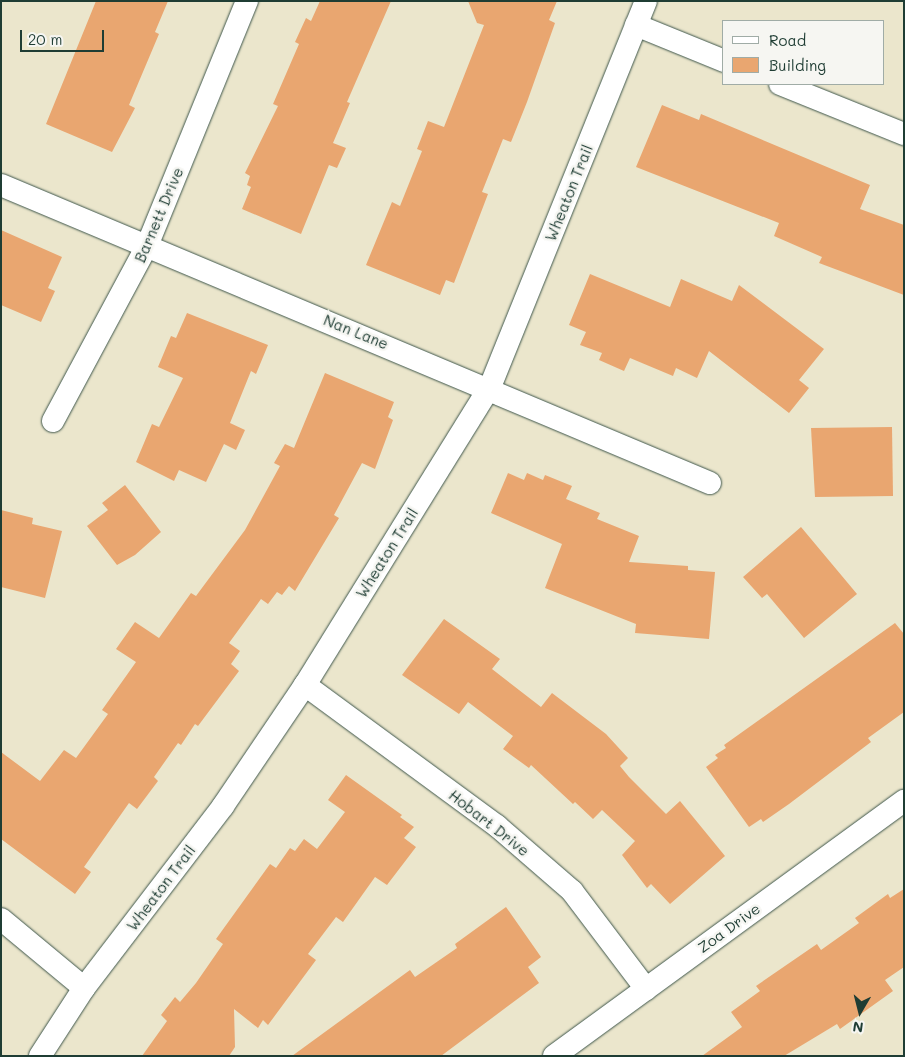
<!DOCTYPE html>
<html>
<head>
<meta charset="utf-8">
<style>
  body { margin:0 }
  #map { position:relative; width:905px; height:1057px; overflow:hidden; background:#ebe6cc; font-family:Mali,sans-serif }
  div>[style] { position:absolute }
  .building>* { inset:0; background:#e9a670 }
  .roads { filter:drop-shadow(0 0 1px #3e564b) drop-shadow(0 0 1px #3e564b) }
  .minor>* { height:22px; margin:-11px; padding:0 11px; transform-origin:11px; border-radius:11px; background:#fff }
  span { translate:-50% -50%; white-space:nowrap; text-align:center; line-height:1.15; -webkit-text-stroke:5px #f6f6f2; paint-order:stroke }
  .street-label { font-size:15px; color:#1f3d34 }
  .frame { position:absolute; inset:0; border:2px solid #1f3d34; pointer-events:none }
  .legend { position:absolute; left:722px; top:20px; width:162px; height:65px; box-sizing:border-box; background:#f6f6f2; border:1px solid #a0aca6; margin:0; padding:6px 9px; list-style:none; font-size:15px; color:#1f3d34 }
  .legend li { display:flex; align-items:center; gap:10px; height:25px }
  .legend b { width:25px; border:1px solid #a0aca6 }
  .north { position:absolute; left:835px; top:987px; width:50px; height:50px; -webkit-text-stroke:4px #f6f6f2; paint-order:stroke; rotate:188deg; font-size:14px; font-weight:700; line-height:20px; text-align:center; color:#1f3d34 }
  .north::after { content:''; display:block; margin:auto; width:18px; height:22px; background:#1f3d34; clip-path:polygon(50% 0,100% 100%,50% 72%,0 100%) }
  .scale { position:absolute; left:20px; top:30px; width:84px; height:22px; box-sizing:border-box; border:2px solid #1f3d34; border-top:0; padding-left:6px; font-size:15px; line-height:18px; white-space:nowrap; color:#1f3d34; -webkit-text-stroke:4px #f6f6f2; paint-order:stroke }
</style>
</head>
<body>
<div id="map">
  <div class="building">
    <div style="clip-path:polygon(96px 1px,168px 1px,155px 32px,159px 34px,129px 105px,135px 108px,112px 152px,46px 124px)"></div>
    <div style="clip-path:polygon(320px 1px,391px 1px,347px 102px,350px 103px,333px 143px,346px 148px,337px 168px,329px 165px,301px 234px,242px 209px,251px 187px,247px 185px,250px 176px,245px 173px,278px 106px,273px 104px,299px 44px,295px 42px,306px 18px,311px 21px)"></div>
    <div style="clip-path:polygon(468px 1px,557px 1px,549px 20px,555px 23px,527px 102px,511px 142px,503px 139px,482px 192px,488px 194px,454px 283px,446px 280px,440px 295px,366px 265px,392px 202px,400px 206px,422px 151px,417px 149px,428px 121px,444px 127px,484px 25px,477px 23px)"></div>
    <div style="clip-path:polygon(662px 105px,699px 120px,701px 114px,870px 185px,860px 209px,904px 225px,904px 295px,819px 263px,822px 257px,774px 236px,779px 223px,636px 167px)"></div>
    <div style="clip-path:polygon(1px 230px,62px 257px,48px 288px,55px 291px,41px 322px,1px 305px)"></div>
    <div style="clip-path:polygon(590px 274px,670px 307px,681px 279px,732px 301px,739px 285px,824px 349px,799px 380px,809px 388px,789px 413px,709px 351px,697px 378px,676px 368px,673px 376px,630px 358px,624px 371px,599px 360px,602px 353px,580px 345px,586px 332px,569px 325px)"></div>
    <div style="clip-path:polygon(187px 313px,268px 345px,256px 374px,251px 371px,230px 423px,245px 430px,236px 450px,224px 444px,206px 482px,179px 470px,174px 481px,136px 462px,152px 424px,159px 427px,183px 378px,158px 367px,171px 336px,176px 338px)"></div>
    <div style="clip-path:polygon(325px 373px,394px 402px,388px 417px,393px 420px,375px 469px,362px 463px,334px 515px,339px 518px,295px 591px,289px 586px,282px 595px,277px 592px,268px 604px,261px 599px,229px 643px,240px 651px,231px 664px,239px 671px,198px 726px,195px 724px,181px 745px,178px 743px,154px 777px,158px 781px,137px 809px,129px 803px,84px 867px,91px 872px,75px 894px,1px 839px,1px 752px,40px 781px,64px 750px,76px 758px,108px 714px,102px 710px,136px 662px,116px 649px,135px 622px,159px 638px,191px 593px,196px 596px,245px 530px,280px 466px,274px 463px,285px 444px,294px 448px)"></div>
    <div style="clip-path:polygon(892px 427px,893px 496px,815px 497px,811px 428px)"></div>
    <div style="clip-path:polygon(508px 473px,524px 480px,527px 473px,543px 480px,545px 475px,572px 486px,566px 499px,600px 513px,597px 519px,639px 536px,629px 562px,688px 566px,688px 570px,715px 572px,709px 639px,635px 633px,636px 624px,545px 588px,562px 544px,491px 513px)"></div>
    <div style="clip-path:polygon(125px 485px,161px 532px,135px 555px,117px 565px,87px 526px,108px 510px,102px 503px)"></div>
    <div style="clip-path:polygon(1px 510px,33px 518px,32px 524px,62px 531px,45px 598px,1px 587px)"></div>
    <div style="clip-path:polygon(801px 527px,857px 594px,804px 638px,767px 594px,762px 598px,743px 577px)"></div>
    <div style="clip-path:polygon(444px 619px,500px 659px,492px 669px,541px 707px,552px 693px,606px 734px,628px 758px,620px 766px,629px 777px,666px 814px,680px 801px,725px 856px,670px 904px,651px 884px,647px 888px,622px 855px,635px 841px,602px 810px,593px 819px,575px 802px,573px 804px,531px 765px,529px 768px,503px 749px,513px 736px,468px 702px,459px 714px,402px 675px)"></div>
    <div style="clip-path:polygon(895px 623px,904px 634px,904px 712px,868px 738px,871px 742px,789px 804px,763px 822px,761px 819px,749px 827px,706px 767px,718px 758px,715px 755px,726px 748px,724px 745px)"></div>
    <div style="clip-path:polygon(346px 775px,402px 815px,400px 817px,414px 827px,404px 838px,416px 847px,387px 885px,375px 877px,343px 922px,336px 917px,308px 954px,316px 960px,268px 1025px,263px 1020px,258px 1028px,234px 1009px,235px 1047px,229px 1056px,142px 1056px,167px 1021px,161px 1015px,175px 997px,180px 1002px,196px 983px,223px 944px,216px 939px,270px 864px,276px 868px,290px 848px,295px 851px,304px 839px,317px 849px,345px 812px,328px 800px)"></div>
    <div style="clip-path:polygon(904px 889px,904px 967px,885px 980px,893px 991px,840px 1029px,837px 1024px,784px 1056px,702px 1056px,742px 1027px,731px 1012px,760px 991px,756px 986px,817px 944px,821px 950px,859px 923px,855px 918px,888px 894px,890px 898px)"></div>
    <div style="clip-path:polygon(506px 907px,541px 957px,528px 967px,539px 983px,441px 1056px,292px 1056px,410px 970px,415px 977px,457px 948px,455px 944px)"></div>
  </div>
  <div class="roads">
    <div class="minor">
      <div style="left:636px;top:25px;width:95px;rotate:22.2deg"></div>
      <div style="left:780px;top:84px;width:134px;rotate:22deg"></div>
      <div style="left:1px;top:185px;width:769px;rotate:22.8deg"></div>
      <div style="left:53px;top:421px;width:199px;rotate:-61.8deg"></div>
      <div style="left:147px;top:246px;width:265px;rotate:-67.8deg"></div>
      <div style="left:305px;top:685px;width:238px;rotate:36.3deg"></div>
      <div style="left:497px;top:826px;width:99px;rotate:40.9deg"></div>
      <div style="left:572px;top:891px;width:123px;rotate:52.9deg"></div>
      <div style="left:1px;top:919px;width:108px;rotate:39.7deg"></div>
      <div style="left:40px;top:1056px;width:81px;rotate:-57.1deg"></div>
      <div style="left:84px;top:988px;width:229px;rotate:-52.6deg"></div>
      <div style="left:223px;top:806px;width:146px;rotate:-55.9deg"></div>
      <div style="left:305px;top:685px;width:351px;rotate:-58.2deg"></div>
      <div style="left:490px;top:387px;width:416px;rotate:-68deg"></div>
      <div style="left:554px;top:1056px;width:433px;rotate:-36.1deg"></div>
    </div>
  </div>
  <div class="street-label">
    <span style="left:569px;top:193px;rotate:-68deg">Wheaton Trail</span>
    <span style="left:159px;top:215px;rotate:-67deg">Barnett Drive</span>
    <span style="left:356px;top:332px;rotate:22deg">Nan Lane</span>
    <span style="left:387px;top:553px;rotate:-58deg">Wheaton Trail</span>
    <span style="left:489px;top:823px;rotate:38deg">Hobart Drive</span>
    <span style="left:161px;top:888px;rotate:-53deg">Wheaton Trail</span>
    <span style="left:729px;top:928px;rotate:-36deg">Zoa Drive</span>
  </div>
  <div class="frame"></div>
  <ul class="legend">
  <li><b style="height:6px;background:#fff"></b>Road</li>
  <li><b style="height:14px;background:#e9a670"></b>Building</li>
  </ul>
  <div class="north">N</div>
  <div class="scale">20 m</div>
</div>
</body>
</html>
